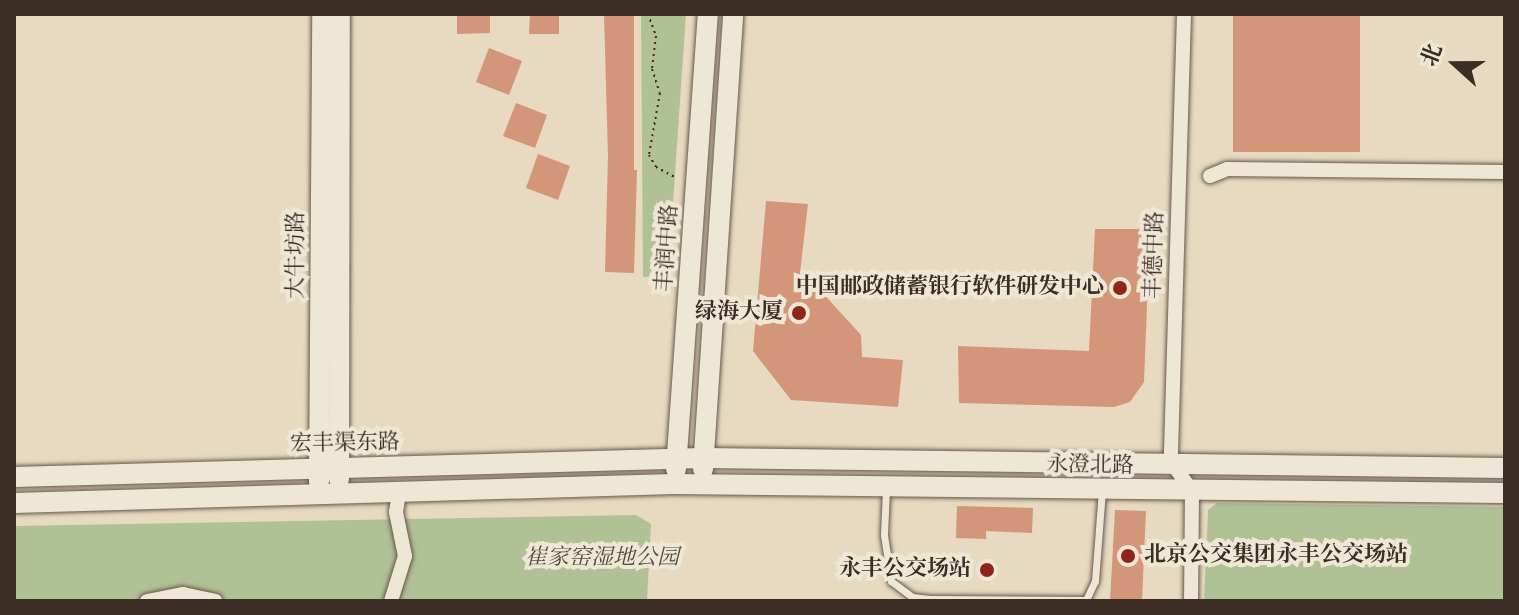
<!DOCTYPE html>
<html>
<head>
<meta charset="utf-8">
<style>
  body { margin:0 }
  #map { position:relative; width:1519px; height:615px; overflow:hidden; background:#e7dac0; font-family:"IM FELL English","Noto Serif SC",serif }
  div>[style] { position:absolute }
  .green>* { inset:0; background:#b1c196 }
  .building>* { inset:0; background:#d39679 }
  .path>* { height:2px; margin-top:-1px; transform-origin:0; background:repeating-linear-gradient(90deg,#3c2d25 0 2px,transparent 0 6px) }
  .roads { filter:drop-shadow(0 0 2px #67584c) drop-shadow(0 0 2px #67584c) }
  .lane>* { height:7px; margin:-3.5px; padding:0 3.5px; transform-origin:3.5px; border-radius:3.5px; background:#efe7d6 }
  .street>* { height:14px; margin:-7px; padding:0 7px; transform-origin:7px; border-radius:7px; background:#efe7d6 }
  .secondary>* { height:20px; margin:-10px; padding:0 10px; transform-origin:10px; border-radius:10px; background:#efe7d6 }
  .dots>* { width:22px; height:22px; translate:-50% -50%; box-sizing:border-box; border:4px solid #efe7d6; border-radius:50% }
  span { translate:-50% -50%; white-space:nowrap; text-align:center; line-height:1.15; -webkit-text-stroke:8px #efe7d6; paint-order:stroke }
  .street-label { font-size:22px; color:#3c2d25 }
  .poi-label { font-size:22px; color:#3c2d25; font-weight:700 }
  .right { translate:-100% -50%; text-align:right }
  .left { translate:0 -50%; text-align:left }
  .park-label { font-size:22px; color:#534b3c; font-style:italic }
  .frame { position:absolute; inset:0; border:16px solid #3c2d25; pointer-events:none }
  .north { position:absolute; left:1415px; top:24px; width:80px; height:80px; -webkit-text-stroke:6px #efe7d6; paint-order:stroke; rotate:291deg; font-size:22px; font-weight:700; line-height:32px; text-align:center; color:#3c2d25 }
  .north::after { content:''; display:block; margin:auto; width:28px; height:36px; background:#3c2d25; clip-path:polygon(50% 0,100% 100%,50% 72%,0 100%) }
</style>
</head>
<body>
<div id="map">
  <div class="green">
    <div style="clip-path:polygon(641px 14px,686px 14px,668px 276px,643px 277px)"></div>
    <div style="clip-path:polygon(1217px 503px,1505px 507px,1505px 601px,1204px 601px,1208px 510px)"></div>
    <div style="clip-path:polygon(636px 515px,651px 524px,647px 601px,14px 601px,14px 526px)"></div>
  </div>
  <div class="building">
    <div style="clip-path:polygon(457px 14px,490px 14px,490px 33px,457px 34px)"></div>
    <div style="clip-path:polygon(530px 14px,559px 14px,559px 34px,529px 34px)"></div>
    <div style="clip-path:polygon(604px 14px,634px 14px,634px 170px,637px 170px,634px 273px,605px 272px,608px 156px)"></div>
    <div style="clip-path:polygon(1233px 14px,1360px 14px,1360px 152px,1233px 152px)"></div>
    <div style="clip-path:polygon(489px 48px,522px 61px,509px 95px,476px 82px)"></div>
    <div style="clip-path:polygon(516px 103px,547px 115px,535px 148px,503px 136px)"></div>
    <div style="clip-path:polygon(538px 154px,570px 166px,558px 200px,526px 188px)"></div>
    <div style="clip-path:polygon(766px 201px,808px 204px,798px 290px,820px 290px,861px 335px,862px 357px,903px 360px,898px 407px,791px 400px,753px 351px)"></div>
    <div style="clip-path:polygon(1095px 229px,1150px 229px,1144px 382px,1130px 402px,1114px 407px,959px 403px,958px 346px,1089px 351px)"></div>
    <div style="clip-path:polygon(957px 506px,1033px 508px,1032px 533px,986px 531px,986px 539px,956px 538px)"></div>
    <div style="clip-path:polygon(1115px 510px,1146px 511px,1142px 601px,1110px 601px)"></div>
  </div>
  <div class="path">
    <div style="left:648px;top:14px;width:23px;rotate:70deg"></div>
    <div style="left:656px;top:36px;width:33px;rotate:97deg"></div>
    <div style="left:652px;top:69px;width:25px;rotate:72deg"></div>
    <div style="left:660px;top:93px;width:63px;rotate:100.1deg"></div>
    <div style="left:649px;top:155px;width:14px;rotate:60deg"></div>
    <div style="left:656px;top:167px;width:21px;rotate:28deg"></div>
  </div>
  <div class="roads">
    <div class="lane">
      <div style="left:886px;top:489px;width:46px;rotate:92.5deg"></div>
      <div style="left:884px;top:535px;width:47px;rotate:81.3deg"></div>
      <div style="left:891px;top:581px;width:26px;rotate:37deg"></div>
      <div style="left:912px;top:597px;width:18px;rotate:6deg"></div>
      <div style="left:930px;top:599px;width:156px;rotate:0.4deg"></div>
      <div style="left:1086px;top:600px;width:21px;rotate:-65deg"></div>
      <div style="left:1095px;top:581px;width:90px;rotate:-85.6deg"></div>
    </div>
    <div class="street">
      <div style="left:1184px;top:14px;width:448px;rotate:91.7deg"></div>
      <div style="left:1171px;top:462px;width:36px;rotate:54deg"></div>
      <div style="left:1192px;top:491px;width:110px;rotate:90.5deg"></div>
      <div style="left:1210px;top:176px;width:18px;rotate:-22deg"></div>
      <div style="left:1227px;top:169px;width:278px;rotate:0.6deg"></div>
      <div style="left:147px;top:601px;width:37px;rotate:-11deg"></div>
      <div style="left:183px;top:594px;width:33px;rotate:12deg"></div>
      <div style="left:391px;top:601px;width:47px;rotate:-72.7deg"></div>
      <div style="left:405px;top:556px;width:45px;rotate:-101.6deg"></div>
      <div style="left:396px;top:512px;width:19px;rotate:-81deg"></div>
    </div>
    <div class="secondary">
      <div style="left:676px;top:469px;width:456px;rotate:-86deg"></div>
      <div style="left:703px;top:469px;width:456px;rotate:-86.2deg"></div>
      <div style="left:14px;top:477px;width:689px;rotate:-1.58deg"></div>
      <div style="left:703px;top:458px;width:802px;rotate:0.71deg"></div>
      <div style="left:339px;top:479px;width:465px;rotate:-89.9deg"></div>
      <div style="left:319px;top:482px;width:468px;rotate:-89.6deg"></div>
      <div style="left:14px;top:503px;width:660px;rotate:-1.65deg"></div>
      <div style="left:674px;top:484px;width:831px;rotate:0.62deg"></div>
    </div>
  </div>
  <div class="dots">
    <div style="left:1120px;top:288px;background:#8f2418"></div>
    <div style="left:799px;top:313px;background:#8f2418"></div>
    <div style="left:1128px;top:556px;background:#8f2418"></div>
    <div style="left:987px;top:570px;background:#8f2418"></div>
  </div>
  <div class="street-label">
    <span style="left:668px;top:248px;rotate:-86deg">丰润中路</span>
    <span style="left:297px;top:255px;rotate:-90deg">大牛坊路</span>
    <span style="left:1155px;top:255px;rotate:-88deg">丰德中路</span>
    <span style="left:345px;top:444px;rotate:-1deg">宏丰渠东路</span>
    <span style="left:1090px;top:466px;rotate:1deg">永澄北路</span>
  </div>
  <div class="poi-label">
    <span class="right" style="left:1104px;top:288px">中国邮政储蓄银行软件研发中心</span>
    <span class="right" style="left:783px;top:313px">绿海大厦</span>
    <span class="left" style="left:1144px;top:556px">北京公交集团永丰公交场站</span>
    <span class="right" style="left:971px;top:570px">永丰公交场站</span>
  </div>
  <div class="park-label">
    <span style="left:602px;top:559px">崔家窑湿地公园</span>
  </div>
  <div class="frame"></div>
  <div class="north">北</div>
</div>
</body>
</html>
